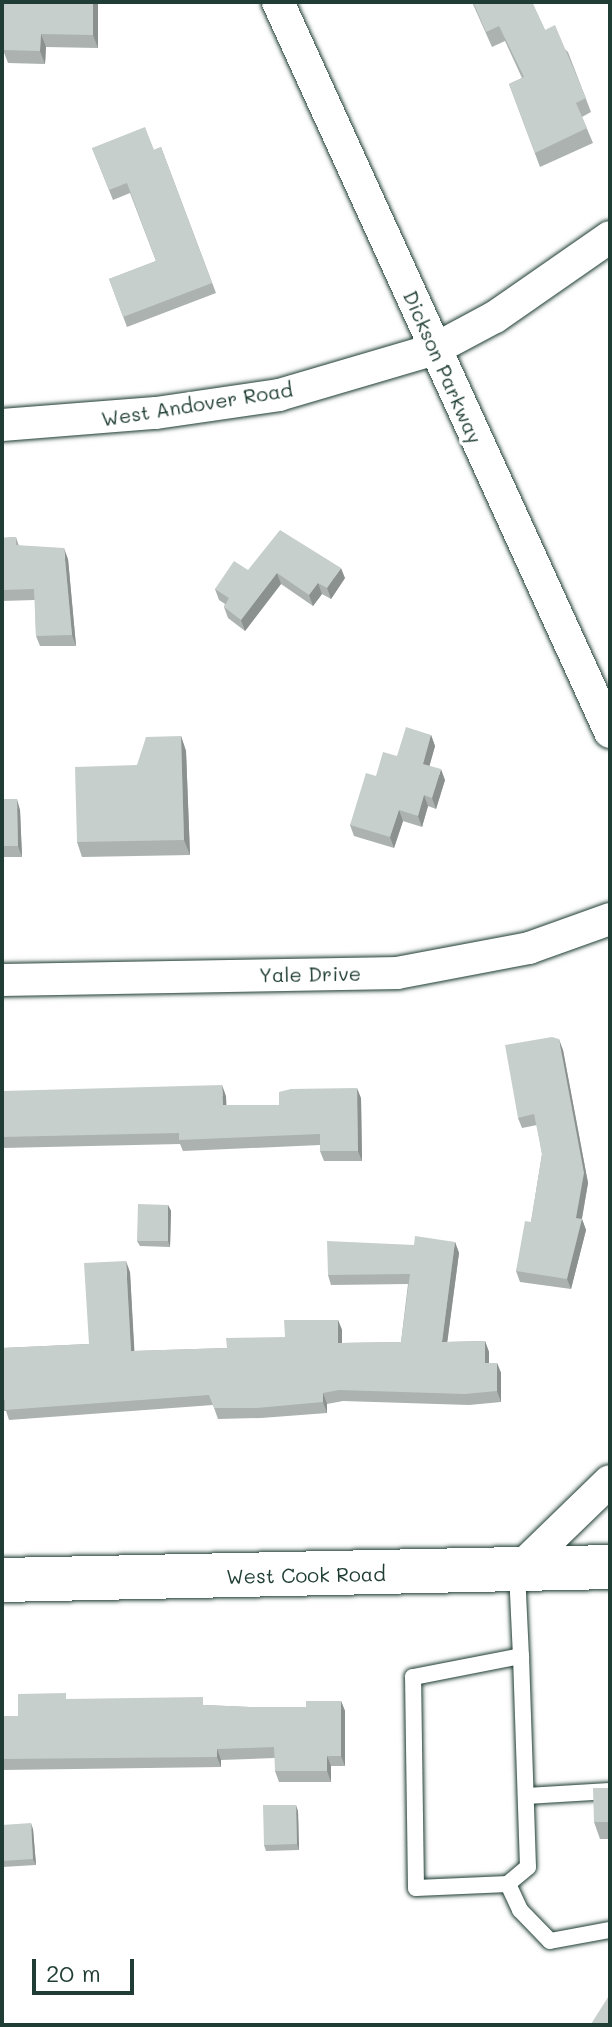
<!DOCTYPE html>
<html>
<head>
<meta charset="utf-8">
<style>
  body { margin:0 }
  #map { position:relative; width:612px; height:2027px; overflow:hidden; background:#fff; font-family:Mali,sans-serif }
  div>[style] { position:absolute }
  .roads { filter:drop-shadow(0 0 2px #1f3d34) drop-shadow(0 0 2px #1f3d34) }
  .service>* { height:16px; margin:-8px; padding:0 8px; transform-origin:8px; border-radius:8px; background:#fff }
  .minor>* { height:32px; margin:-16px; padding:0 16px; transform-origin:16px; border-radius:16px; background:#fff }
  .secondary>* { height:44px; margin:-22px; padding:0 22px; transform-origin:22px; border-radius:22px; background:#fff }
  .wall>* { inset:0; background:#abb2af }
  .shaded-wall>* { inset:0; background:#8b918f }
  .building>* { inset:0; background:#c7cfcc }
  span { translate:-50% -50%; white-space:nowrap; text-align:center; line-height:1.15; -webkit-text-stroke:7px #fff; paint-order:stroke }
  .street-label { font-size:20px; color:#1f3d34 }
  .frame { position:absolute; inset:0; border:4px solid #1f3d34; pointer-events:none }
  .scale { position:absolute; left:32px; top:1959px; width:102px; height:36px; box-sizing:border-box; border:4px solid #1f3d34; border-top:0; padding-left:10px; font-size:24px; line-height:28px; white-space:nowrap; color:#1f3d34; -webkit-text-stroke:6px #fff; paint-order:stroke }
</style>
</head>
<body>
<div id="map">
  <div class="roads">
    <div class="service">
      <div style="left:517px;top:1572px;width:84px;rotate:87.3deg"></div>
      <div style="left:521px;top:1656px;width:211px;rotate:88.1deg"></div>
      <div style="left:528px;top:1867px;width:26px;rotate:140deg"></div>
      <div style="left:508px;top:1884px;width:92px;rotate:177.5deg"></div>
      <div style="left:416px;top:1888px;width:211px;rotate:-90.8deg"></div>
      <div style="left:413px;top:1677px;width:110px;rotate:-11deg"></div>
      <div style="left:526px;top:1796px;width:84px;rotate:-3.4deg"></div>
      <div style="left:508px;top:1884px;width:29px;rotate:65deg"></div>
      <div style="left:520px;top:1910px;width:43px;rotate:45.9deg"></div>
      <div style="left:550px;top:1941px;width:61px;rotate:-10.4deg"></div>
    </div>
    <div class="minor">
      <div style="left:278px;top:2px;width:802px;rotate:65.54deg"></div>
      <div style="left:2px;top:425px;width:154px;rotate:-4.5deg"></div>
      <div style="left:156px;top:413px;width:124px;rotate:-8.3deg"></div>
      <div style="left:279px;top:395px;width:163px;rotate:-16.4deg"></div>
      <div style="left:435px;top:349px;width:68px;rotate:-28.1deg"></div>
      <div style="left:495px;top:317px;width:140px;rotate:-34.8deg"></div>
      <div style="left:2px;top:980px;width:395px;rotate:-1deg"></div>
      <div style="left:397px;top:973px;width:134px;rotate:-10.7deg"></div>
      <div style="left:529px;top:948px;width:86px;rotate:-19.7deg"></div>
      <div style="left:517px;top:1571px;width:129px;rotate:-44.1deg"></div>
    </div>
    <div class="secondary">
      <div style="left:2px;top:1580px;width:608px;rotate:-1.22deg"></div>
    </div>
  </div>
  <div class="wall">
    <div style="clip-path:polygon(2px 2px,98px 2px,98px 48px,46px 47px,45px 64px,8px 63px,3px 50px,3px 44px,2px 44px)"></div>
    <div style="clip-path:polygon(472px 2px,532px 2px,545px 30px,568px 52px,591px 112px,582px 117px,593px 143px,540px 167px,509px 84px,522px 78px,505px 41px,492px 47px)"></div>
    <div style="clip-path:polygon(161px 147px,216px 293px,127px 327px,109px 279px,156px 261px,130px 193px,113px 200px,92px 148px,154px 150px)"></div>
    <div style="clip-path:polygon(16px 537px,19px 546px,68px 559px,76px 646px,40px 646px,36px 636px,35px 600px,2px 601px,2px 538px)"></div>
    <div style="clip-path:polygon(248px 570px,345px 578px,331px 599px,322px 594px,313px 606px,281px 584px,245px 631px,228px 618px,224px 607px,225px 604px,219px 600px,215px 589px)"></div>
    <div style="clip-path:polygon(431px 735px,435px 746px,429px 766px,445px 780px,436px 809px,428px 806px,422px 827px,403px 821px,394px 848px,354px 836px,350px 825px,376px 776px,397px 756px)"></div>
    <div style="clip-path:polygon(181px 736px,186px 751px,190px 855px,82px 857px,77px 842px,137px 765px)"></div>
    <div style="clip-path:polygon(2px 784px,3px 799px,20px 810px,22px 857px,2px 857px)"></div>
    <div style="clip-path:polygon(563px 1050px,588px 1183px,582px 1219px,586px 1230px,571px 1289px,520px 1282px,516px 1271px,531px 1222px,542px 1154px,537px 1125px,522px 1128px,518px 1118px)"></div>
    <div style="clip-path:polygon(2px 1091px,226px 1096px,226px 1105px,279px 1105px,361px 1098px,362px 1161px,324px 1161px,320px 1151px,320px 1145px,183px 1151px,180px 1144px,2px 1148px)"></div>
    <div style="clip-path:polygon(168px 1205px,171px 1211px,170px 1247px,140px 1246px,137px 1241px)"></div>
    <div style="clip-path:polygon(455px 1242px,459px 1253px,447px 1342px,485px 1341px,489px 1352px,489px 1363px,497px 1363px,501px 1373px,501px 1402px,469px 1405px,343px 1401px,327px 1404px,327px 1413px,261px 1418px,218px 1419px,213px 1405px,9px 1420px,6px 1411px,2px 1411px,2px 1348px,89px 1344px,130px 1272px,134px 1351px,227px 1348px,285px 1337px,338px 1320px,342px 1330px,342px 1343px,401px 1342px,408px 1284px,331px 1285px,328px 1275px,414px 1245px)"></div>
    <div style="clip-path:polygon(68px 1699px,250px 1707px,306px 1707px,341px 1701px,345px 1711px,345px 1766px,331px 1766px,331px 1782px,279px 1782px,275px 1771px,275px 1758px,221px 1760px,221px 1767px,2px 1770px,2px 1716px,18px 1716px)"></div>
    <div style="clip-path:polygon(610px 1788px,610px 1839px,600px 1839px,594px 1822px)"></div>
    <div style="clip-path:polygon(298px 1811px,299px 1850px,266px 1851px,264px 1845px)"></div>
    <div style="clip-path:polygon(2px 1825px,33px 1829px,36px 1865px,2px 1867px)"></div>
  </div>
  <div class="shaded-wall">
    <div style="clip-path:polygon(93px 2px,98px 2px,98px 48px,93px 35px)"></div>
    <div style="clip-path:polygon(41px 34px,46px 47px,45px 64px,40px 51px)"></div>
    <div style="clip-path:polygon(64px 548px,68px 559px,76px 646px,72px 635px)"></div>
    <div style="clip-path:polygon(341px 568px,345px 578px,331px 599px,327px 588px)"></div>
    <div style="clip-path:polygon(277px 573px,281px 584px,245px 631px,241px 620px)"></div>
    <div style="clip-path:polygon(318px 583px,322px 594px,313px 606px,309px 595px)"></div>
    <div style="clip-path:polygon(431px 735px,435px 746px,427px 775px,423px 764px)"></div>
    <div style="clip-path:polygon(181px 736px,186px 751px,190px 855px,184px 840px)"></div>
    <div style="clip-path:polygon(441px 769px,445px 780px,436px 809px,432px 798px)"></div>
    <div style="clip-path:polygon(424px 795px,428px 806px,422px 827px,418px 816px)"></div>
    <div style="clip-path:polygon(17px 799px,20px 810px,22px 857px,18px 846px)"></div>
    <div style="clip-path:polygon(399px 810px,403px 821px,394px 848px,390px 837px)"></div>
    <div style="clip-path:polygon(559px 1039px,563px 1050px,588px 1183px,581px 1223px,582px 1219px,586px 1230px,571px 1289px,567px 1279px,576px 1218px)"></div>
    <div style="clip-path:polygon(222px 1085px,226px 1096px,227px 1116px,223px 1105px)"></div>
    <div style="clip-path:polygon(357px 1088px,361px 1098px,362px 1161px,358px 1151px)"></div>
    <div style="clip-path:polygon(168px 1205px,171px 1211px,170px 1247px,168px 1241px)"></div>
    <div style="clip-path:polygon(455px 1242px,459px 1253px,446px 1352px,442px 1342px)"></div>
    <div style="clip-path:polygon(126px 1261px,130px 1272px,135px 1361px,131px 1351px)"></div>
    <div style="clip-path:polygon(338px 1320px,342px 1330px,342px 1354px,338px 1343px)"></div>
    <div style="clip-path:polygon(485px 1341px,489px 1352px,489px 1374px,485px 1363px)"></div>
    <div style="clip-path:polygon(497px 1363px,501px 1373px,501px 1402px,497px 1391px)"></div>
    <div style="clip-path:polygon(323px 1393px,327px 1404px,327px 1413px,323px 1402px)"></div>
    <div style="clip-path:polygon(341px 1701px,345px 1711px,345px 1766px,341px 1756px)"></div>
    <div style="clip-path:polygon(217px 1749px,221px 1760px,221px 1767px,217px 1757px)"></div>
    <div style="clip-path:polygon(327px 1756px,331px 1766px,331px 1782px,327px 1771px)"></div>
    <div style="clip-path:polygon(296px 1805px,298px 1811px,299px 1850px,297px 1844px)"></div>
    <div style="clip-path:polygon(31px 1823px,33px 1829px,36px 1865px,33px 1859px)"></div>
  </div>
  <div class="building">
    <div style="clip-path:polygon(2px 2px,93px 2px,93px 35px,41px 34px,40px 51px,3px 50px)"></div>
    <div style="clip-path:polygon(473px 2px,532px 2px,545px 30px,555px 25px,586px 98px,576px 103px,587px 128px,535px 153px,509px 84px,524px 77px,499px 26px,486px 32px)"></div>
    <div style="clip-path:polygon(145px 127px,154px 150px,161px 147px,212px 283px,123px 317px,109px 279px,156px 261px,127px 183px,109px 190px,92px 148px)"></div>
    <div style="clip-path:polygon(280px 530px,341px 568px,327px 588px,318px 583px,309px 595px,277px 573px,241px 620px,224px 607px,229px 598px,215px 589px,234px 561px,248px 570px)"></div>
    <div style="clip-path:polygon(16px 537px,16px 545px,64px 548px,72px 635px,36px 636px,34px 589px,2px 590px,2px 538px)"></div>
    <div style="clip-path:polygon(406px 727px,431px 735px,423px 764px,441px 769px,432px 798px,424px 795px,418px 816px,399px 810px,390px 837px,350px 825px,366px 773px,376px 776px,383px 752px,397px 756px)"></div>
    <div style="clip-path:polygon(181px 736px,184px 840px,77px 842px,75px 767px,137px 765px,146px 737px)"></div>
    <div style="clip-path:polygon(2px 799px,17px 799px,18px 846px,2px 846px)"></div>
    <div style="clip-path:polygon(552px 1037px,559px 1039px,584px 1173px,576px 1218px,582px 1219px,567px 1279px,516px 1271px,525px 1221px,531px 1222px,542px 1154px,534px 1114px,518px 1118px,505px 1045px)"></div>
    <div style="clip-path:polygon(222px 1085px,223px 1105px,279px 1105px,279px 1092px,291px 1089px,357px 1088px,358px 1151px,320px 1151px,320px 1134px,179px 1140px,179px 1133px,2px 1137px,2px 1091px)"></div>
    <div style="clip-path:polygon(138px 1204px,168px 1205px,168px 1241px,137px 1241px)"></div>
    <div style="clip-path:polygon(415px 1236px,455px 1242px,442px 1342px,485px 1341px,485px 1363px,497px 1363px,497px 1391px,465px 1394px,339px 1390px,323px 1393px,323px 1402px,257px 1408px,214px 1408px,209px 1395px,5px 1410px,5px 1400px,2px 1400px,2px 1348px,89px 1344px,84px 1263px,126px 1261px,131px 1351px,227px 1348px,226px 1338px,285px 1337px,284px 1320px,338px 1320px,338px 1343px,401px 1342px,410px 1274px,328px 1275px,327px 1241px,414px 1245px)"></div>
    <div style="clip-path:polygon(66px 1693px,66px 1699px,203px 1697px,203px 1705px,250px 1707px,306px 1707px,306px 1701px,341px 1701px,341px 1756px,327px 1756px,327px 1771px,275px 1771px,274px 1747px,217px 1749px,217px 1757px,2px 1759px,2px 1716px,18px 1716px,18px 1694px)"></div>
    <div style="clip-path:polygon(593px 1788px,610px 1788px,610px 1822px,594px 1822px)"></div>
    <div style="clip-path:polygon(263px 1805px,296px 1805px,297px 1844px,264px 1845px)"></div>
    <div style="clip-path:polygon(31px 1823px,33px 1859px,2px 1861px,2px 1825px)"></div>
    <div style="clip-path:polygon(610px 1994px,610px 2025px,592px 2025px,591px 2024px)"></div>
  </div>
  <div class="street-label">
    <span style="left:443px;top:367px;rotate:66deg">Dickson Parkway</span>
    <span style="left:197px;top:404px;rotate:-9deg">West Andover Road</span>
    <span style="left:310px;top:974px;rotate:-1deg">Yale Drive</span>
    <span style="left:306px;top:1575px;rotate:-1deg">West Cook Road</span>
  </div>
  <div class="frame"></div>
  <div class="scale">20 m</div>
</div>
</body>
</html>
